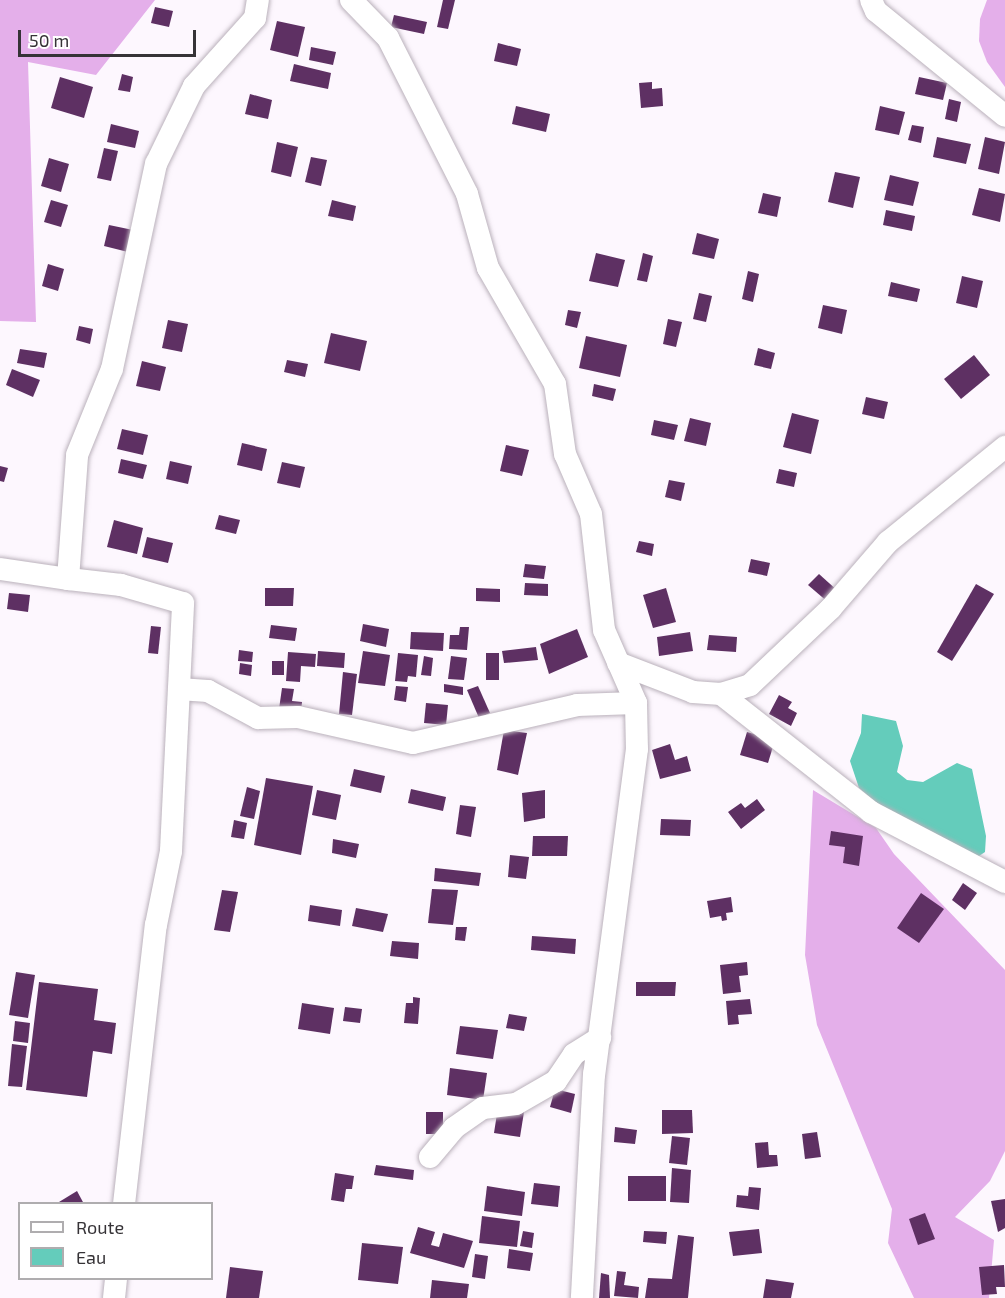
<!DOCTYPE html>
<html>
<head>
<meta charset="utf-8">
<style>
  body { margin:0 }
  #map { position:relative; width:1005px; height:1298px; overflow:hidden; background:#fdf7fe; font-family:"Exo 2",sans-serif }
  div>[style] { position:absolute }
  .forest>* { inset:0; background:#e4afea }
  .water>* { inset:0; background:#64ccbb }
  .building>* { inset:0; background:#5e3063 }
  .roads { filter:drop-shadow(0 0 2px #bab1bb) drop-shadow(0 0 2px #bab1bb) }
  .street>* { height:22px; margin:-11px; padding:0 11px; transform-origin:11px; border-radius:11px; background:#fff }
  span { translate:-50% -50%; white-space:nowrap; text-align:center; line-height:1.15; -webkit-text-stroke:6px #fff; paint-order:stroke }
  .legend { position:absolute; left:18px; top:1202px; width:195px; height:78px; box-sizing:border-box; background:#fff; border:2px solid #afadaf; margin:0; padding:8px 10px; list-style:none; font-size:18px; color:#363337 }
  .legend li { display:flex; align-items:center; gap:12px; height:30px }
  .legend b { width:30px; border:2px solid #afadaf }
  .scale { position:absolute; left:18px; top:30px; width:178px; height:27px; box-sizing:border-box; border:3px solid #363337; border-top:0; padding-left:8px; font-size:18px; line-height:21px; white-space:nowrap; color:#363337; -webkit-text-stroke:4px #fff; paint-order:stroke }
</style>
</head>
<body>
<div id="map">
  <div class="forest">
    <div style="clip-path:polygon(0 0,155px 0,96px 75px,28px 62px,36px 322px,0 321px)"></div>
    <div style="clip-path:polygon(987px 0,1005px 0,1005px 87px,987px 62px,979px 41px,980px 19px)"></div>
    <div style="clip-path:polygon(813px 790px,876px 828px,894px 854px,1005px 970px,1005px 1151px,990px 1181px,955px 1217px,994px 1240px,989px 1298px,914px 1298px,888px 1243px,892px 1209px,817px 1025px,805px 955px)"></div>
  </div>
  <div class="water">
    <div style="clip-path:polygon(862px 714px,896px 721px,903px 746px,897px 772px,907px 780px,923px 782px,957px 763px,972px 769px,986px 836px,985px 852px,976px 858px,888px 813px,859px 788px,850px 761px,861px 733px)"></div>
  </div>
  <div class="building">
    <div style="clip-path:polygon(443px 0,455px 0,448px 29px,437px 27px)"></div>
    <div style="clip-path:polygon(155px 7px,173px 11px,169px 27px,151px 23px)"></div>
    <div style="clip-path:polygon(394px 15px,427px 22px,424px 34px,391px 27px)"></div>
    <div style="clip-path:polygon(277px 21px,305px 27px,298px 57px,270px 50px)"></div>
    <div style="clip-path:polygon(498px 43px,521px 49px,517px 66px,494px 61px)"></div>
    <div style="clip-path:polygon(311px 47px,336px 52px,333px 65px,309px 60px)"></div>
    <div style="clip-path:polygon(294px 64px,331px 73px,328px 89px,290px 81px)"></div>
    <div style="clip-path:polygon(122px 74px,133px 77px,130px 92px,118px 90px)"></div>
    <div style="clip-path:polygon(60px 77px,93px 87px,84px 118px,51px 108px)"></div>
    <div style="clip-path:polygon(919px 77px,947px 83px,943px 100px,915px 94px)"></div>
    <div style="clip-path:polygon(652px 82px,652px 89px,662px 88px,663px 106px,641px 108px,639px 83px)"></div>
    <div style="clip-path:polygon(250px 94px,272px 100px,268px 119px,245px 114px)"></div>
    <div style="clip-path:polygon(949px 99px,961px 102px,957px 122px,945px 119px)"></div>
    <div style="clip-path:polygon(516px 106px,550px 114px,546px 132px,512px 124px)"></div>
    <div style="clip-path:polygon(880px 106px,905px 112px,899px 135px,875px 130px)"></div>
    <div style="clip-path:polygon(111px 124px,139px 131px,135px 148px,107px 142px)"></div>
    <div style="clip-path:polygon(912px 125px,924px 127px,921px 143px,908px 140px)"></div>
    <div style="clip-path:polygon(937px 137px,971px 144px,966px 164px,933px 157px)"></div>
    <div style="clip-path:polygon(985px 137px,1005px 142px,999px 174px,978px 169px)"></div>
    <div style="clip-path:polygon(277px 142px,298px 147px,291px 177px,271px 172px)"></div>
    <div style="clip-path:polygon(104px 148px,118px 151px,111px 181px,97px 178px)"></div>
    <div style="clip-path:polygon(311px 157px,327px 160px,321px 186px,305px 182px)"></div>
    <div style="clip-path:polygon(49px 158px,69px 164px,61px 192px,41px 186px)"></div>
    <div style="clip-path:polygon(835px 172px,860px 177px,853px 208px,828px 202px)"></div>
    <div style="clip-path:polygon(890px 175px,919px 182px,913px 206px,884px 200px)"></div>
    <div style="clip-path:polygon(979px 188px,1005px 194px,1000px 222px,972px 215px)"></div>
    <div style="clip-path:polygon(763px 193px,781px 197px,777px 217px,758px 213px)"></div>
    <div style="clip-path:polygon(51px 200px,68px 205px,61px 227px,44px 222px)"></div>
    <div style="clip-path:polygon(332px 200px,356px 206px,353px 221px,328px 216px)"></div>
    <div style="clip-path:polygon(886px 210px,915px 216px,912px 231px,883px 225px)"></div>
    <div style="clip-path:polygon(109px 225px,133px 230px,128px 252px,104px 246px)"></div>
    <div style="clip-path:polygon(697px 233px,719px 239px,714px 259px,692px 254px)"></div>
    <div style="clip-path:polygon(596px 253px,625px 260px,618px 287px,589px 281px)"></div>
    <div style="clip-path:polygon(643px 253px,653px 256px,647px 282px,637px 280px)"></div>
    <div style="clip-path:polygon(48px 264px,64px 269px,58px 291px,42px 286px)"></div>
    <div style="clip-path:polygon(748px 271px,759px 274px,753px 302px,742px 299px)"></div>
    <div style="clip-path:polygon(962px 276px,983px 281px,977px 308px,956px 303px)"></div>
    <div style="clip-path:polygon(891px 282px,920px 289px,917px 302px,888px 296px)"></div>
    <div style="clip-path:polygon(699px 293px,712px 296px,706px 322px,693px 319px)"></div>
    <div style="clip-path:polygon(823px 305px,847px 310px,842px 334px,818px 328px)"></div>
    <div style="clip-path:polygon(568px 310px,581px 312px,577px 328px,565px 325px)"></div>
    <div style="clip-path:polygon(668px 319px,682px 322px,676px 347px,663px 344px)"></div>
    <div style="clip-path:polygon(168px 320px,188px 324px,182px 352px,162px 348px)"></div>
    <div style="clip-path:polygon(79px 326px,93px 329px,90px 344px,76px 340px)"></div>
    <div style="clip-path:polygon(331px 333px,367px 341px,360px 371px,324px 363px)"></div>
    <div style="clip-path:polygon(586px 336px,627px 345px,620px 377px,579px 368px)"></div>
    <div style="clip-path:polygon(758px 348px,775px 353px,771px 369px,754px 365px)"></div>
    <div style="clip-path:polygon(20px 349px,47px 353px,44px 368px,17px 363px)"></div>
    <div style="clip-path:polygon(974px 355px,990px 375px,961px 399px,944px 379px)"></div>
    <div style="clip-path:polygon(287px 360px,308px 364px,305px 377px,284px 372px)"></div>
    <div style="clip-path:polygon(142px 361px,166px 367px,160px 391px,136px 386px)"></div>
    <div style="clip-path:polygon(12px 369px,40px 380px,33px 397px,6px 385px)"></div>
    <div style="clip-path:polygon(594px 384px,616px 389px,613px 401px,592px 396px)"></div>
    <div style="clip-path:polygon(866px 397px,888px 402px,884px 419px,862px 414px)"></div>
    <div style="clip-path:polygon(792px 413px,819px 420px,811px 454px,783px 447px)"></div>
    <div style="clip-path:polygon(690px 418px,711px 423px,706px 446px,684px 441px)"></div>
    <div style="clip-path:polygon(654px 420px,678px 425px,674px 440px,651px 435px)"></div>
    <div style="clip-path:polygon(122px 429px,148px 435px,143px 455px,117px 449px)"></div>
    <div style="clip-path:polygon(242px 443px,267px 449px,262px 471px,237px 465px)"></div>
    <div style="clip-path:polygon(506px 445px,529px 450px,522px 476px,500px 471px)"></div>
    <div style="clip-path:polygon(121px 459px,147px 465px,143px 479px,118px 473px)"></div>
    <div style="clip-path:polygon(170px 461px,192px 466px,188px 484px,166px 479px)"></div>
    <div style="clip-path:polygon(282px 462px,305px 467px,300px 488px,277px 483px)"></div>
    <div style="clip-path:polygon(0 466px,8px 468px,4px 482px,0 481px)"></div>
    <div style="clip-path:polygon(779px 469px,797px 473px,794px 487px,776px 483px)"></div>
    <div style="clip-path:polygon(669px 480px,685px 483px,681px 501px,665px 497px)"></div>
    <div style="clip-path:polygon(219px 515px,240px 520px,236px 534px,215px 529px)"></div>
    <div style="clip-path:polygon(114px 520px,143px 528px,137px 554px,107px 547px)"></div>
    <div style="clip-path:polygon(147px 537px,173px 543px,168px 563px,142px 557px)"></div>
    <div style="clip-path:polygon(639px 541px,654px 544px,652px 556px,636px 552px)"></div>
    <div style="clip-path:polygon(751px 559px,770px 563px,767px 576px,748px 572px)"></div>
    <div style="clip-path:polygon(525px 564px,546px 566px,544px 579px,523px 577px)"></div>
    <div style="clip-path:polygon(819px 574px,839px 592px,829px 603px,808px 585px)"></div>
    <div style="clip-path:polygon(525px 583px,548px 584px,548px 596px,524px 595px)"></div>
    <div style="clip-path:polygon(976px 584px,994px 594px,952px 661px,937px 652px)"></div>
    <div style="clip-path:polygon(265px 588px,294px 588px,293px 606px,265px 606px)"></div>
    <div style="clip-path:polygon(476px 588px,500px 589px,500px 602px,476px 601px)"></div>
    <div style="clip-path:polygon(666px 588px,676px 622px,653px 628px,643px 595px)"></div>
    <div style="clip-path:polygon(9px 593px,30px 595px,28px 612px,7px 609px)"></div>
    <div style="clip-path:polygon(363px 624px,389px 629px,386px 647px,360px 641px)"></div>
    <div style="clip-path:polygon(271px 625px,297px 628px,295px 641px,269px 638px)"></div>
    <div style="clip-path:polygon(151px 626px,161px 627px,158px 654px,148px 653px)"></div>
    <div style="clip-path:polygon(460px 627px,469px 627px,467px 650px,449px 649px,450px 635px,459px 635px)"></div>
    <div style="clip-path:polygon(577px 629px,588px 657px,549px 674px,540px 644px)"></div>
    <div style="clip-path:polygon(411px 632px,444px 633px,443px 651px,410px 649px)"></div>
    <div style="clip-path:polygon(690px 632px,693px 651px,659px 656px,657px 637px)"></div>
    <div style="clip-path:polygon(709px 635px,737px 637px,736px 652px,707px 650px)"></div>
    <div style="clip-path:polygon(536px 647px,538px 660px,504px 663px,502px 651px)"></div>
    <div style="clip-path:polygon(239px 650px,253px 652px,252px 662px,238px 661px)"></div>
    <div style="clip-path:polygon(318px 651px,345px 653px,344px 668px,317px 666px)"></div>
    <div style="clip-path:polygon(363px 651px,390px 655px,385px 686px,358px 683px)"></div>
    <div style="clip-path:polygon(288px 652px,316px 654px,315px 667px,301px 666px,300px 682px,286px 681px)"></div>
    <div style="clip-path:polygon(398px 653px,418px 655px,416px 677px,408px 676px,407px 682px,395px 681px)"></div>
    <div style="clip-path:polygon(486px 653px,499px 653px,499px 680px,486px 680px)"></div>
    <div style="clip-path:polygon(424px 656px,433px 658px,431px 676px,421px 675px)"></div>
    <div style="clip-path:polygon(451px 656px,467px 658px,464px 680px,448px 679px)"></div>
    <div style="clip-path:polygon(272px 661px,284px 661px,284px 675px,272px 675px)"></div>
    <div style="clip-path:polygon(240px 663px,252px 665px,251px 676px,239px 674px)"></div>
    <div style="clip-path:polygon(343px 672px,357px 674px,352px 715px,339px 714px)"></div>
    <div style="clip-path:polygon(444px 684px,463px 687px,463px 695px,444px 692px)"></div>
    <div style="clip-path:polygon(396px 686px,408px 687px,406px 702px,394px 700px)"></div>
    <div style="clip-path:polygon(478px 686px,490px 713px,479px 718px,467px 690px)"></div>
    <div style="clip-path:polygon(282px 688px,294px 689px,292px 701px,302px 702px,301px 711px,279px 709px)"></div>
    <div style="clip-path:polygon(779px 695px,792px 702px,788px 708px,797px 713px,791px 726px,769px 714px)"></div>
    <div style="clip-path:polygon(426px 703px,448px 705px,446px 725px,424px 723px)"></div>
    <div style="clip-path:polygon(504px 730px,527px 733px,518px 775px,497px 770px)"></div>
    <div style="clip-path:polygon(747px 732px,775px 740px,768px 763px,740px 755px)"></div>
    <div style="clip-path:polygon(670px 744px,675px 760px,687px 756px,691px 771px,660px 779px,652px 750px)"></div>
    <div style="clip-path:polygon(354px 769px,385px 776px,381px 793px,350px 786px)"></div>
    <div style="clip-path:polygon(266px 778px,313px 786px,301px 855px,254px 845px)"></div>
    <div style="clip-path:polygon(247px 787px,260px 791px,254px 819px,240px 816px)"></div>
    <div style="clip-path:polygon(411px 789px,446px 797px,443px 811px,408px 803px)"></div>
    <div style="clip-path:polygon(317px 790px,341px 795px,336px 820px,312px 815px)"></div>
    <div style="clip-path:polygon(545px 790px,545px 818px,524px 822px,522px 793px)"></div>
    <div style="clip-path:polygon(757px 799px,765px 810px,741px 829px,728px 812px,741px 803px,745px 808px)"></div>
    <div style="clip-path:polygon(460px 805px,476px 807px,471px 837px,456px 834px)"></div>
    <div style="clip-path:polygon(661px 819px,691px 820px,690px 836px,660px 835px)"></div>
    <div style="clip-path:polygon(234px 820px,247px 823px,244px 839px,231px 837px)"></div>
    <div style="clip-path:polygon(831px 831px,863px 836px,859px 866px,843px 863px,845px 847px,829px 845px)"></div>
    <div style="clip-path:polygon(533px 836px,568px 836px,567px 856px,532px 856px)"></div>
    <div style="clip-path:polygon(333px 839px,359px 844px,356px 858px,332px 853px)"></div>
    <div style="clip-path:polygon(510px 855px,529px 857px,526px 879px,508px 877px)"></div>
    <div style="clip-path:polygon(435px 868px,481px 873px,479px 886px,434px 881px)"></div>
    <div style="clip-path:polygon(963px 883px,977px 893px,965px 910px,952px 900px)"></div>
    <div style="clip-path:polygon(432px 889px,458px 890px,453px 925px,428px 923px)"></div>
    <div style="clip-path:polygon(222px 890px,238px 892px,230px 932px,214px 930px)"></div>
    <div style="clip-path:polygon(921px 893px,944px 909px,919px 943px,897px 928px)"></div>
    <div style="clip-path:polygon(731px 897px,733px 912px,726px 913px,727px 920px,722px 921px,721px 916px,710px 918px,707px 901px)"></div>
    <div style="clip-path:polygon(310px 905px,342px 910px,340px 926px,308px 921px)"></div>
    <div style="clip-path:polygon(356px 908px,388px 914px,383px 932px,352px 926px)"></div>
    <div style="clip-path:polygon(456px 927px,467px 927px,465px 941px,455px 940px)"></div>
    <div style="clip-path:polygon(532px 936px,576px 939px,575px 954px,531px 950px)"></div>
    <div style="clip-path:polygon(392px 941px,419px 943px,418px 959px,390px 956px)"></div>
    <div style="clip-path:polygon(747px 962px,748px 975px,739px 976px,741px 992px,723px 994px,720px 965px)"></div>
    <div style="clip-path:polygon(16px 972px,35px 975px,28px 1018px,9px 1015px)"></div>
    <div style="clip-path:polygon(39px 982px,98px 989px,94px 1020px,116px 1023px,112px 1054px,93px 1051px,87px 1097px,26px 1090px)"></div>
    <div style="clip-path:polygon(636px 982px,676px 982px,675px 996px,636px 996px)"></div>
    <div style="clip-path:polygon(413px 997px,420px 998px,418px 1024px,404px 1023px,406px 1003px,413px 1003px)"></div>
    <div style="clip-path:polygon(750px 999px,752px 1014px,738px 1015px,739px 1024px,728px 1025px,726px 1001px)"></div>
    <div style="clip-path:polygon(302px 1003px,334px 1008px,330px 1034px,298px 1029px)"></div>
    <div style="clip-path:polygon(345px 1007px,362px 1009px,360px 1023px,343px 1021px)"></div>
    <div style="clip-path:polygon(509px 1014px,527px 1017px,524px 1031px,506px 1028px)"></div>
    <div style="clip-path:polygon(15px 1021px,30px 1023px,28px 1043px,13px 1041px)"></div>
    <div style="clip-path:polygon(460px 1026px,498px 1030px,493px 1059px,456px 1054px)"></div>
    <div style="clip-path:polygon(12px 1044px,27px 1046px,22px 1087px,8px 1086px)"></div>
    <div style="clip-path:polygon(450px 1068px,487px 1073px,483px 1100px,447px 1095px)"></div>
    <div style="clip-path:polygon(555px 1089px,575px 1094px,571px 1113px,550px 1107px)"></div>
    <div style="clip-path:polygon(498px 1107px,524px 1112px,520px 1137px,494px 1133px)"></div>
    <div style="clip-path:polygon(662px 1110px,692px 1110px,693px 1133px,662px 1134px)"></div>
    <div style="clip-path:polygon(426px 1112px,443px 1112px,443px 1134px,426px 1134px)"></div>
    <div style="clip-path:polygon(615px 1127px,637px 1130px,635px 1144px,614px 1142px)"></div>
    <div style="clip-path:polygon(817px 1132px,821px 1157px,805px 1159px,802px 1134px)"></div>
    <div style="clip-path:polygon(672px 1136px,690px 1138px,687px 1165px,669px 1163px)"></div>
    <div style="clip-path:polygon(768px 1142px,769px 1155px,777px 1155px,778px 1166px,757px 1168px,755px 1143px)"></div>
    <div style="clip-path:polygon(376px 1165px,414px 1170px,413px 1180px,374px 1175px)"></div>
    <div style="clip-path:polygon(672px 1168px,691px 1170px,689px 1203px,670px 1202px)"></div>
    <div style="clip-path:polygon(335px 1173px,354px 1176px,352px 1189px,346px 1189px,344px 1202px,331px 1200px)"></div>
    <div style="clip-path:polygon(628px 1176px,666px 1176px,666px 1201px,628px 1201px)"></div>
    <div style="clip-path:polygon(534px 1183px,560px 1186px,558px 1207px,531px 1204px)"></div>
    <div style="clip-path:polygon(487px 1186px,525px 1192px,522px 1216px,484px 1211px)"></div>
    <div style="clip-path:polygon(749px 1187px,761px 1188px,759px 1210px,736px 1207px,737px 1195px,748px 1196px)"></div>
    <div style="clip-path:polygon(77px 1191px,84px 1204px,60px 1204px,59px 1202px)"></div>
    <div style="clip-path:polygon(1005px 1199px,1005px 1228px,998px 1232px,991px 1201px)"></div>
    <div style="clip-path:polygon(925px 1213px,935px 1239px,918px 1245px,909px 1219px)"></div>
    <div style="clip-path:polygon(482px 1216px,520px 1221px,517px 1247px,479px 1243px)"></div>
    <div style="clip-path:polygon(418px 1227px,435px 1232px,431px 1245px,439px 1247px,443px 1233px,473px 1241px,464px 1268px,410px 1253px)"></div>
    <div style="clip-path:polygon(759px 1229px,762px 1253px,733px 1256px,729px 1232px)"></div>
    <div style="clip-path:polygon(523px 1231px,534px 1233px,532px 1248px,520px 1246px)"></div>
    <div style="clip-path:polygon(644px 1231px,667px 1232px,666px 1244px,643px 1242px)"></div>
    <div style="clip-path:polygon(678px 1235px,694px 1237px,688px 1298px,645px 1298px,648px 1278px,672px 1279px)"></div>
    <div style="clip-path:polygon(362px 1243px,403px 1247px,398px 1284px,358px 1280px)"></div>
    <div style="clip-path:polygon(509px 1249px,533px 1253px,530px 1271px,507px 1268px)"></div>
    <div style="clip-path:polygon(475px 1254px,488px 1256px,485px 1279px,472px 1277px)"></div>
    <div style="clip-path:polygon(1004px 1265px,1005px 1287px,996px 1287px,997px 1294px,982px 1295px,979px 1267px)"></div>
    <div style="clip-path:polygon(230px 1267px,263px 1271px,259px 1298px,226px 1298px)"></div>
    <div style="clip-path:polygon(617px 1271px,626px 1272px,624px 1285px,639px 1287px,638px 1298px,614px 1296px)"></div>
    <div style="clip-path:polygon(601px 1273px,609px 1275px,610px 1298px,599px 1298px)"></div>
    <div style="clip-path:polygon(766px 1279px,794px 1283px,791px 1298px,763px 1298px)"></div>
    <div style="clip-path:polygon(432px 1280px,469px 1284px,467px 1298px,430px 1298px)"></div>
  </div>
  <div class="roads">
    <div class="street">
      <div style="left:351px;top:0;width:53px;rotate:45.8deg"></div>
      <div style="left:388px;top:38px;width:175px;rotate:63.1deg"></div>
      <div style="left:467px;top:194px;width:77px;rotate:74.2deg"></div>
      <div style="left:488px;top:268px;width:134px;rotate:60deg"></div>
      <div style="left:555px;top:384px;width:71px;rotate:81.9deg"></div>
      <div style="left:565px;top:454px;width:65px;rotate:66.6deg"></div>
      <div style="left:591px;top:514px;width:117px;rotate:83.6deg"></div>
      <div style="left:604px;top:630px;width:80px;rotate:66.3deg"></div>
      <div style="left:636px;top:703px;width:46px;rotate:88.8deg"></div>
      <div style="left:637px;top:749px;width:328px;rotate:97.5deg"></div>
      <div style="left:594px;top:1074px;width:224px;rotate:93.1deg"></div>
      <div style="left:871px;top:0;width:12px;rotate:66deg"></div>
      <div style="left:876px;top:11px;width:166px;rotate:39.1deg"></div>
      <div style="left:0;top:569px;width:69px;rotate:8.4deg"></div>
      <div style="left:618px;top:663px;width:80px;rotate:21.1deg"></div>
      <div style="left:693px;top:692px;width:28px;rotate:4deg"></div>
      <div style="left:721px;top:694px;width:30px;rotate:-17deg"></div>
      <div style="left:750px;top:685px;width:112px;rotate:-43.5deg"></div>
      <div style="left:831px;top:608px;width:87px;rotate:-49.2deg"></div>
      <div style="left:888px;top:542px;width:151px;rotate:-39.1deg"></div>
      <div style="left:179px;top:689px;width:29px;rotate:4deg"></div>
      <div style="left:208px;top:691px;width:57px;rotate:28.4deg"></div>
      <div style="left:258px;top:718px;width:40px;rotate:-1.4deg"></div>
      <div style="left:298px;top:717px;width:118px;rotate:12.7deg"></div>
      <div style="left:413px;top:743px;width:168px;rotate:-13deg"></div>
      <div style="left:577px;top:705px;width:59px;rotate:-1.9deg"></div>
      <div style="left:721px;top:694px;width:191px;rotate:38.2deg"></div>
      <div style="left:871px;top:812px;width:151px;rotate:27.6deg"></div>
      <div style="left:430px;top:1157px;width:38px;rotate:-50deg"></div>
      <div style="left:454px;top:1128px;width:35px;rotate:-35deg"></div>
      <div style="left:483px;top:1108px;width:33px;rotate:-7deg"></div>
      <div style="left:516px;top:1104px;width:46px;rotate:-29.9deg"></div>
      <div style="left:556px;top:1081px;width:32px;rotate:-56deg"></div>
      <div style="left:574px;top:1054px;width:31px;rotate:-32deg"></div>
      <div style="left:124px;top:1204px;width:281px;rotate:-83.5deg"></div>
      <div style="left:156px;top:925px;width:76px;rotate:-78.5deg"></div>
      <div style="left:171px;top:851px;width:248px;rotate:-87.2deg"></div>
      <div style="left:183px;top:603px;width:65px;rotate:-163.8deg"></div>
      <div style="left:121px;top:585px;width:53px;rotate:-173.5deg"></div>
      <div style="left:68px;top:579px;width:124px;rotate:-85.8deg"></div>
      <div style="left:77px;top:455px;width:93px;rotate:-67.9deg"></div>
      <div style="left:112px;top:369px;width:210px;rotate:-77.9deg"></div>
      <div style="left:156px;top:164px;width:87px;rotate:-64deg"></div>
      <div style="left:194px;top:86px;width:91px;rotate:-48.1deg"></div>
      <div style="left:255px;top:18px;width:18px;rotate:-81deg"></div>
      <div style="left:114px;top:1298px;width:20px;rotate:-84deg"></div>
    </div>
  </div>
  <ul class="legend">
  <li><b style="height:8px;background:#fff"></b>Route</li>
  <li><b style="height:16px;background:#64ccbb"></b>Eau</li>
  </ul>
  <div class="scale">50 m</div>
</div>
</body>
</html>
